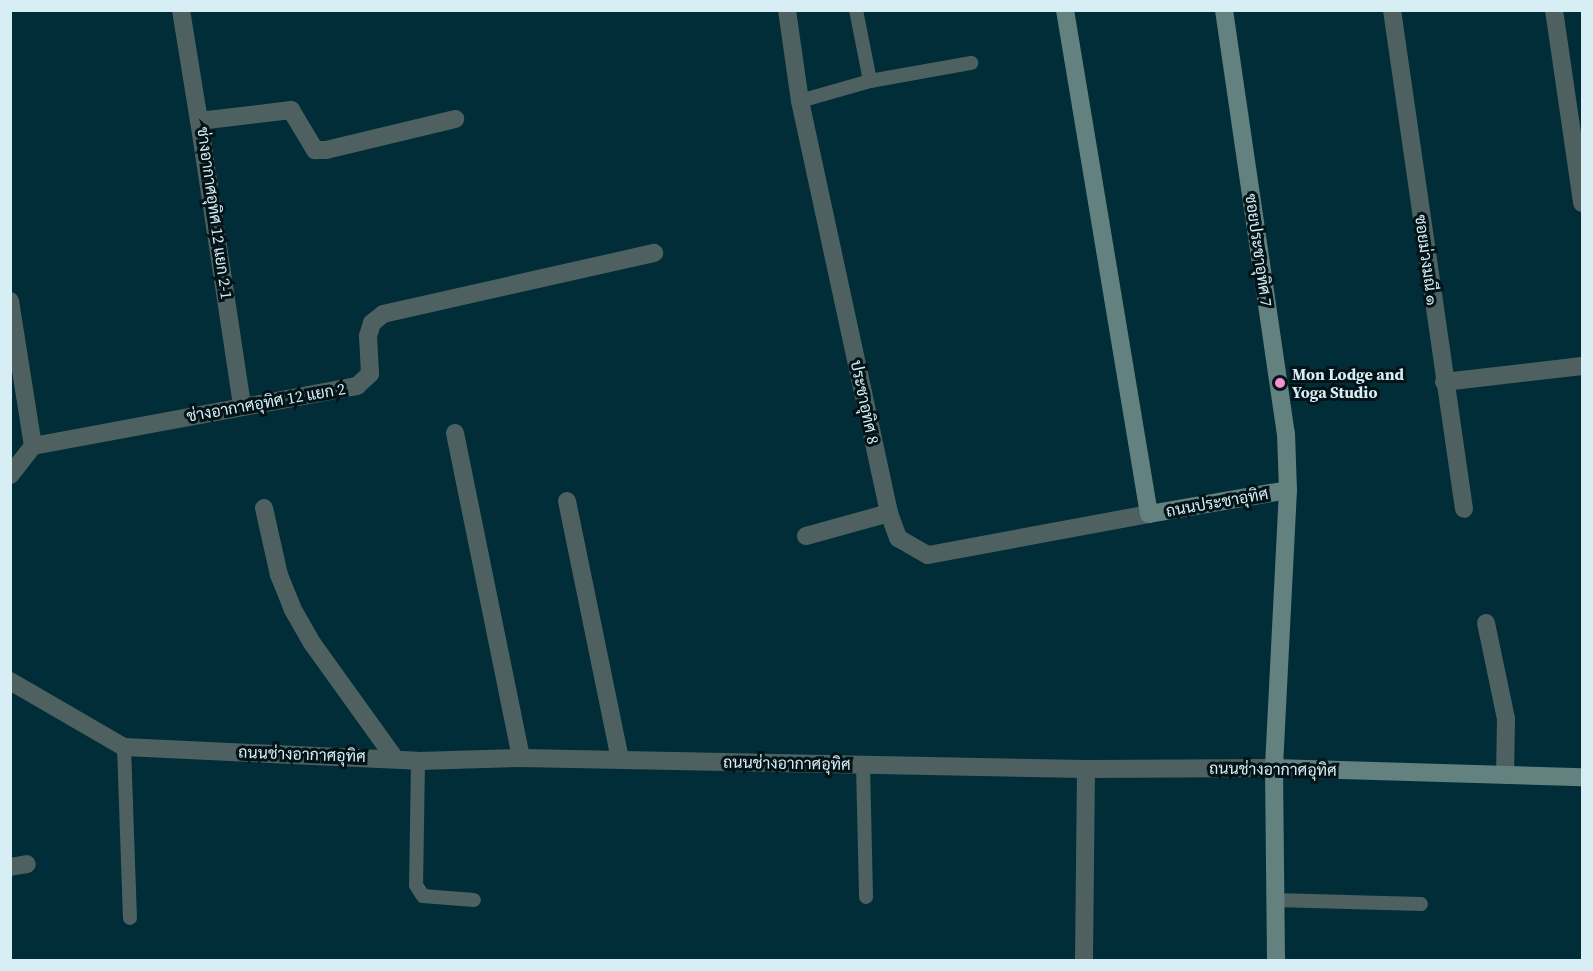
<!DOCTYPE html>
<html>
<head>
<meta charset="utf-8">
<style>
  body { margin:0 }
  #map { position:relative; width:1593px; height:971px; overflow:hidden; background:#002d37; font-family:"Source Serif 4",Sarabun,serif }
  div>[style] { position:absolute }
  .lane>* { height:14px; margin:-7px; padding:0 7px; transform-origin:7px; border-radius:7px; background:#4e6160 }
  .street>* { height:18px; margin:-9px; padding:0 9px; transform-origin:9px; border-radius:9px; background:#4e6160 }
  .secondary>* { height:18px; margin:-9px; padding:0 9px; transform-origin:9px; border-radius:9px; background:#63817f }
  .dots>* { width:16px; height:16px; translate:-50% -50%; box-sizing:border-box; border:3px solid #031317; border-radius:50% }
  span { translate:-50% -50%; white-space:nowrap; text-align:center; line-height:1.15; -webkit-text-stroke:6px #031317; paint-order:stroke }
  .street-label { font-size:16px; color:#d8eef5 }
  .poi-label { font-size:16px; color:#d8eef5; font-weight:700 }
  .left { translate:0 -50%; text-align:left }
  .frame { position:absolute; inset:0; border:12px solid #d8eef5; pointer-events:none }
</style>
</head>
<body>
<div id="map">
  <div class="lane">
    <div style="left:856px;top:10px;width:72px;rotate:78.8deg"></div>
    <div style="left:870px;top:81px;width:103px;rotate:-10.1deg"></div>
    <div style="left:800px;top:101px;width:73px;rotate:-15.9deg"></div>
    <div style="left:124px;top:747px;width:171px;rotate:88deg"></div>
    <div style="left:418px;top:761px;width:124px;rotate:90.9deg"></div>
    <div style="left:416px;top:885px;width:13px;rotate:58deg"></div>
    <div style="left:423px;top:896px;width:51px;rotate:4.5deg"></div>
    <div style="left:863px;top:764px;width:133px;rotate:88.7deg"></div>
    <div style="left:1275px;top:900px;width:146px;rotate:1.6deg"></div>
  </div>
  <div class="street">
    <div style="left:181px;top:10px;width:112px;rotate:80.8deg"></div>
    <div style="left:787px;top:10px;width:92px;rotate:81.9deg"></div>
    <div style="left:800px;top:101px;width:422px;rotate:77.8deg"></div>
    <div style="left:889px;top:513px;width:27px;rotate:70deg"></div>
    <div style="left:898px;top:538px;width:34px;rotate:30deg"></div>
    <div style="left:928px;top:555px;width:225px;rotate:-10.5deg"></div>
    <div style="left:1392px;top:10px;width:504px;rotate:81.79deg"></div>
    <div style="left:1554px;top:10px;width:195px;rotate:81.7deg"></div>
    <div style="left:10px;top:301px;width:147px;rotate:81deg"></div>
    <div style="left:33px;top:446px;width:37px;rotate:128deg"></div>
    <div style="left:1444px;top:382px;width:139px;rotate:-6.6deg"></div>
    <div style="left:242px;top:405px;width:287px;rotate:-98.6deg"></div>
    <div style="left:199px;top:121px;width:93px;rotate:-6.8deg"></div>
    <div style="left:291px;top:110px;width:47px;rotate:59deg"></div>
    <div style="left:315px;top:150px;width:11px"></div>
    <div style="left:326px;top:150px;width:133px;rotate:-13.5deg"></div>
    <div style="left:455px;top:433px;width:332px;rotate:78.5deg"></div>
    <div style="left:33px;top:446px;width:330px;rotate:-10.5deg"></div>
    <div style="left:357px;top:386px;width:18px;rotate:-43deg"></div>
    <div style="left:370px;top:374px;width:38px;rotate:-93deg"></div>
    <div style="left:368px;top:336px;width:14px;rotate:-73deg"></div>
    <div style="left:372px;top:323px;width:14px;rotate:-39deg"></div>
    <div style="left:383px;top:314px;width:278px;rotate:-12.7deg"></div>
    <div style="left:567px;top:501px;width:264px;rotate:78.4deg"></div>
    <div style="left:264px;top:508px;width:69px;rotate:77.4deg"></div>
    <div style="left:279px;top:575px;width:35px;rotate:68deg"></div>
    <div style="left:292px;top:608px;width:40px;rotate:60.3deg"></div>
    <div style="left:312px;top:643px;width:140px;rotate:54.3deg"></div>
    <div style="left:806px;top:536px;width:86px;rotate:-15.5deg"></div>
    <div style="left:1486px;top:623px;width:98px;rotate:78.2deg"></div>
    <div style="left:1506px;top:719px;width:56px;rotate:91deg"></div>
    <div style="left:10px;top:681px;width:132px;rotate:30.1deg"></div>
    <div style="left:124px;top:747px;width:294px;rotate:2.7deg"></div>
    <div style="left:418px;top:761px;width:103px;rotate:-1.7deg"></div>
    <div style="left:521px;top:758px;width:565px;rotate:1.12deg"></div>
    <div style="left:1086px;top:769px;width:188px;rotate:-0.3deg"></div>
    <div style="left:10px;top:867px;width:17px;rotate:-10deg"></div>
    <div style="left:1084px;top:960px;width:191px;rotate:-89.4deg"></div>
  </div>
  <div class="secondary">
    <div style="left:1065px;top:10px;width:511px;rotate:80.54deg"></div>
    <div style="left:1149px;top:514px;width:141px;rotate:-9.8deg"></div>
    <div style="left:1224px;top:10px;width:428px;rotate:81.7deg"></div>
    <div style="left:1286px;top:433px;width:57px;rotate:88deg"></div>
    <div style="left:1288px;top:490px;width:278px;rotate:92.9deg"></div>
    <div style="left:1274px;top:768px;width:192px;rotate:89.4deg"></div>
    <div style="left:1274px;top:768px;width:308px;rotate:1.7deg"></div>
  </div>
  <div class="dots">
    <div style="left:1280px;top:383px;background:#f690cf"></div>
  </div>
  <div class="street-label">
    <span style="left:215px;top:213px;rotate:82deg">ช่างอากาศอุทิศ 12 แยก 2-1</span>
    <span style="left:1259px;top:250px;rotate:82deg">ซอยประชาอุทิศ 7</span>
    <span style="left:1427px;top:260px;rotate:82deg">ซอยม่วงมณี ๑</span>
    <span style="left:266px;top:402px;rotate:-10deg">ช่างอากาศอุทิศ 12 แยก 2</span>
    <span style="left:865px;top:402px;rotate:78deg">ประชาอุทิศ 8</span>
    <span style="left:1217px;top:502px;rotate:-10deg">ถนนประชาอุทิศ</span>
    <span style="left:302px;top:754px;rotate:2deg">ถนนช่างอากาศอุทิศ</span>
    <span style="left:787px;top:763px;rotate:1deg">ถนนช่างอากาศอุทิศ</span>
    <span style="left:1273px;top:769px;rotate:1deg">ถนนช่างอากาศอุทิศ</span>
  </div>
  <div class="poi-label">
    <span class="left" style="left:1292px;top:383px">Mon Lodge and<br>Yoga Studio</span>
  </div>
  <div class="frame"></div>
</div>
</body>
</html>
